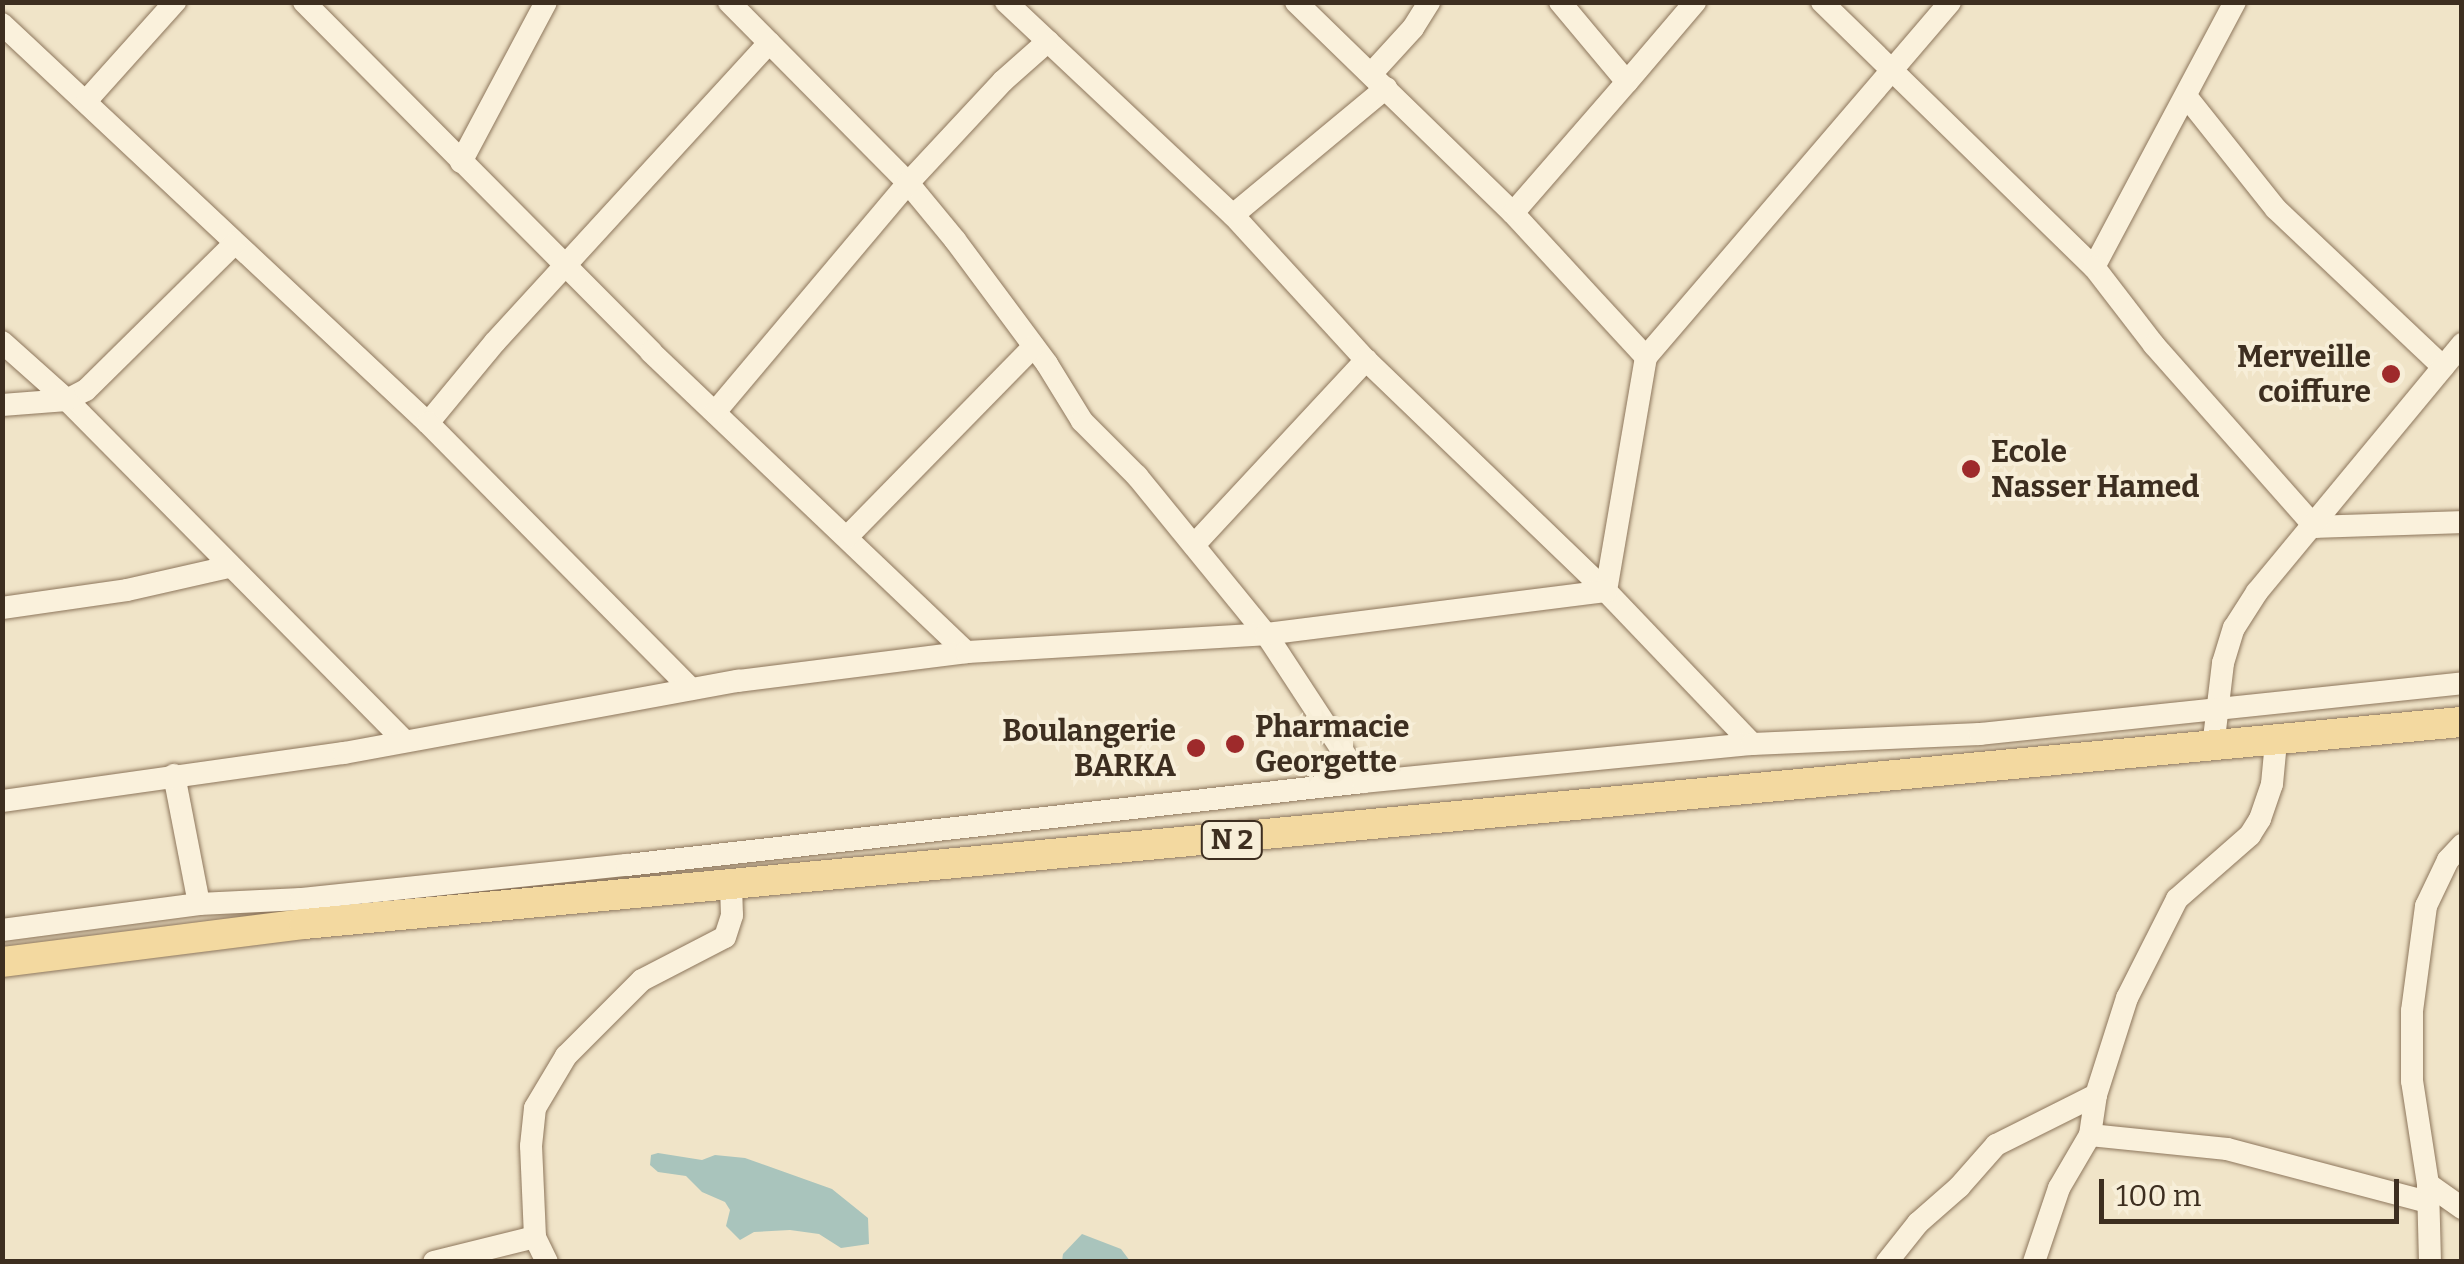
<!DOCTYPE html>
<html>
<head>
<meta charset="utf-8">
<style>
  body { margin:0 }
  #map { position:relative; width:2464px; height:1264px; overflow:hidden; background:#f0e4c8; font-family:Bitter,serif }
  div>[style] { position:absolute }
  .water>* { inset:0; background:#a9c4bc }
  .roads { filter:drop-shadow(0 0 2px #8d765c) drop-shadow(0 0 2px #8d765c) }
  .minor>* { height:22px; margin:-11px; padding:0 11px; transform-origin:11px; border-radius:11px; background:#faf1dc }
  .major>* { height:30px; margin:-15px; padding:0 15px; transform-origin:15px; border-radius:15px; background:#f3d9a0 }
  .dots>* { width:28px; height:28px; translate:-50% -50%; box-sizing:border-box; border:5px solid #f7eed8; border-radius:50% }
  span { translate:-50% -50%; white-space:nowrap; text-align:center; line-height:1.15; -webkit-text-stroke:8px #f7eed8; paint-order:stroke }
  .shield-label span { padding:2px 8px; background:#f7eed8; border:2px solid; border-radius:8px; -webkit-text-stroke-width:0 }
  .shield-label { font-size:28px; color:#3d2e20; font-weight:700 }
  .poi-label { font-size:30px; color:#3d2e20; font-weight:700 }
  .right { translate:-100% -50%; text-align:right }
  .left { translate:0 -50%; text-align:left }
  .frame { position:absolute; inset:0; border:5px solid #3d2e20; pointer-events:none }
  .scale { position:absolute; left:2099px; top:1179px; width:300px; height:45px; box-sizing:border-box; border:5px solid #3d2e20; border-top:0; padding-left:12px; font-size:30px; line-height:35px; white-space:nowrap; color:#3d2e20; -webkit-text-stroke:8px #f7eed8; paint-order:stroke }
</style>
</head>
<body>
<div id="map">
  <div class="water">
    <div style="clip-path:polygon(658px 1153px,702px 1160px,715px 1155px,745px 1158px,832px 1189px,868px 1218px,869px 1244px,841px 1248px,819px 1234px,790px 1230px,754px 1232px,740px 1240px,726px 1226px,730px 1210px,725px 1202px,702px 1192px,686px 1176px,658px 1172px,650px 1165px,651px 1155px)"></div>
    <div style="clip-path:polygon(1082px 1234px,1121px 1249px,1130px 1261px,1062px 1261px,1063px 1254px)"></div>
  </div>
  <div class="roads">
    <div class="minor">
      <div style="left:304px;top:2px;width:493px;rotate:45.2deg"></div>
      <div style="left:651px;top:352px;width:435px;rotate:43.6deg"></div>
      <div style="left:729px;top:2px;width:255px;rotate:45.3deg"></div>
      <div style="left:908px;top:183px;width:74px;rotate:50.5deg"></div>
      <div style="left:955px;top:240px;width:154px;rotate:53.4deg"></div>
      <div style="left:1047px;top:364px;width:67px;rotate:58.4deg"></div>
      <div style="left:1082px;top:421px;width:78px;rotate:45deg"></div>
      <div style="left:1137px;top:476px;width:204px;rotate:50.8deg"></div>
      <div style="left:1266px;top:634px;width:177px;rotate:56.8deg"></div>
      <div style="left:1006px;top:2px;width:311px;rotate:43.2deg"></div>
      <div style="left:1233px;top:215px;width:197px;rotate:47.5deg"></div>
      <div style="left:1366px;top:360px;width:333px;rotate:43.9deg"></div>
      <div style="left:1606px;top:591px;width:211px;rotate:46.3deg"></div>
      <div style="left:1296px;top:2px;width:303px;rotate:44.2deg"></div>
      <div style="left:1513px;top:213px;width:196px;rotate:47.3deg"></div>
      <div style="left:1646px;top:357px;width:237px;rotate:99.7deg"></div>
      <div style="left:1560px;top:2px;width:104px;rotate:50.1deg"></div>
      <div style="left:1627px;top:82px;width:105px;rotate:-49.6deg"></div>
      <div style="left:1822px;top:2px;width:380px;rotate:44.3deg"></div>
      <div style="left:2094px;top:267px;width:300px;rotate:-62deg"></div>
      <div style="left:2px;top:24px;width:584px;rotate:43.13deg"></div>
      <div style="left:428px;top:423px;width:105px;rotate:-50.4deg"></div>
      <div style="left:495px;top:342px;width:406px;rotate:-47.5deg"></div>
      <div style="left:1371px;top:74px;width:62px;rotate:-47.6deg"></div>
      <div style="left:1413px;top:28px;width:31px;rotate:-58deg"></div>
      <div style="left:2186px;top:96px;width:144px;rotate:51.5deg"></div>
      <div style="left:2276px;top:209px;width:230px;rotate:43.4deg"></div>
      <div style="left:87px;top:100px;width:132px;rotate:-48.1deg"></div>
      <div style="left:461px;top:162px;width:181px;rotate:-62deg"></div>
      <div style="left:1513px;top:213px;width:174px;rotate:-49deg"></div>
      <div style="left:1233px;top:215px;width:199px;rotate:-39.7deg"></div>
      <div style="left:2094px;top:267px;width:98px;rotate:52.4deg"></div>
      <div style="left:2154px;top:345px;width:243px;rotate:48.5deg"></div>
      <div style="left:2315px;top:527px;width:147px;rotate:-1.9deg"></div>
      <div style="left:2px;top:342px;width:87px;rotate:41.7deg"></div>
      <div style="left:67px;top:400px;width:478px;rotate:45.3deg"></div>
      <div style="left:1646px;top:357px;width:467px;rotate:-49.4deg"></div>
      <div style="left:2px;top:405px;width:65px;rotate:-4.4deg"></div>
      <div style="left:67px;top:400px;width:21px;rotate:-28deg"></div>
      <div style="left:86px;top:390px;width:209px;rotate:-44.6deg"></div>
      <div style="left:716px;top:411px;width:298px;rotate:-49.9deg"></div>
      <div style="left:908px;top:183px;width:139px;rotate:-47deg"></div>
      <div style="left:1003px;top:81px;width:60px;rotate:-41.6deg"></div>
      <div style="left:428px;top:423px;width:374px;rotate:45.3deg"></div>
      <div style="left:847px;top:537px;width:266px;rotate:-45.6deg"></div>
      <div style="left:1194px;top:545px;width:253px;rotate:-47.1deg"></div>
      <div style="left:2px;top:608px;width:126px;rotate:-8.2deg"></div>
      <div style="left:127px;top:590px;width:104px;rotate:-12.8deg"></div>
      <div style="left:2213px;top:747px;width:85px;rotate:-83.2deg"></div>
      <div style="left:2223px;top:663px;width:37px;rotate:-73deg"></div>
      <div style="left:2234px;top:628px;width:43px;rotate:-57.4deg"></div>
      <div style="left:2257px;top:592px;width:322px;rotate:-50.4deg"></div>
      <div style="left:174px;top:775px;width:131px;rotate:79deg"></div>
      <div style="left:2px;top:801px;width:345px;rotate:-8deg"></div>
      <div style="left:344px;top:753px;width:401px;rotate:-10.4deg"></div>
      <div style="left:738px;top:681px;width:230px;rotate:-7.2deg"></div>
      <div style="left:966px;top:652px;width:301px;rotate:-3.4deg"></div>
      <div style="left:1266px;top:634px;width:343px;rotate:-7.2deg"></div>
      <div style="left:2px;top:930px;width:199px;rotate:-7.5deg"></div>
      <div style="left:199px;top:904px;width:102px;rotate:-2.8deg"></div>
      <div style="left:301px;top:899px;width:328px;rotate:-6deg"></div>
      <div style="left:627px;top:865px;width:741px;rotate:-6.43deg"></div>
      <div style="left:1363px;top:782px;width:391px;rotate:-5.6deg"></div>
      <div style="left:1752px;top:744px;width:228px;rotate:-2.5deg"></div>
      <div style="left:1980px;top:734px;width:485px;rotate:-6deg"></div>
      <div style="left:2090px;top:1135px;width:138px;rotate:5.8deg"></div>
      <div style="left:2227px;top:1149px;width:208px;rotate:14.8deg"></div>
      <div style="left:2428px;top:1184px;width:42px;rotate:35.2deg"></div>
      <div style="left:434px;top:1262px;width:104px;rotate:-13.9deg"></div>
      <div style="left:547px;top:1262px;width:28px;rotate:-116deg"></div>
      <div style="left:535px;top:1237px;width:91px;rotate:-92.5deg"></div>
      <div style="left:531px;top:1146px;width:38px;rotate:-84deg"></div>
      <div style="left:535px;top:1108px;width:61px;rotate:-59.2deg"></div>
      <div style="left:566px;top:1056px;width:107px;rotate:-45deg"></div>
      <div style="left:642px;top:980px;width:93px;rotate:-27.4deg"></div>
      <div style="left:725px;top:937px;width:23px;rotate:-72deg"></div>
      <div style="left:732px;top:915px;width:29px;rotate:-92deg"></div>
      <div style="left:1887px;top:1262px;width:50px;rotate:-51.5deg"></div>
      <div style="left:1918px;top:1223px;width:55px;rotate:-41.3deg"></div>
      <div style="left:1959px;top:1187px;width:56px;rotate:-48.6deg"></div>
      <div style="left:1996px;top:1145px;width:112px;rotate:-26.6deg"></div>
      <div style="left:2034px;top:1262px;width:78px;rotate:-71.3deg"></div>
      <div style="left:2059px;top:1188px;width:61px;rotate:-59.7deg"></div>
      <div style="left:2090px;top:1135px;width:40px;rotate:-81.5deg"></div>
      <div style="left:2096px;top:1095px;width:102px;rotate:-72.3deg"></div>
      <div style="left:2127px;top:998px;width:111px;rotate:-63.2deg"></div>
      <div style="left:2177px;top:899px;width:97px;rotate:-41.2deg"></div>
      <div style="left:2250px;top:835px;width:19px;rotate:-58deg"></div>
      <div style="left:2260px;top:819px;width:37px;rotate:-71deg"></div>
      <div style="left:2272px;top:784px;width:42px;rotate:-84.6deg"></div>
      <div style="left:2430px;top:1262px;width:78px;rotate:-91.5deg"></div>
      <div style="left:2428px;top:1184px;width:104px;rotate:-98.8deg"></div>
      <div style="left:2412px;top:1081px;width:70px;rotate:-90deg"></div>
      <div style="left:2412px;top:1011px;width:106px;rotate:-82.4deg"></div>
      <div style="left:2426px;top:906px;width:51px;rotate:-64.4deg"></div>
      <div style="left:2448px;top:860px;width:21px;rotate:-47deg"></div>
    </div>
    <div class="major">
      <div style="left:2px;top:962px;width:304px;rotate:-7.2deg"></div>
      <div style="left:304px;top:924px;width:2167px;rotate:-5.35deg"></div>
    </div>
  </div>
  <div class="dots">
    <div style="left:2391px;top:374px;background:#9e2a2b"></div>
    <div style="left:1971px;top:469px;background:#9e2a2b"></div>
    <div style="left:1235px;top:744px;background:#9e2a2b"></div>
    <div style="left:1196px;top:748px;background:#9e2a2b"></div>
  </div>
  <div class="shield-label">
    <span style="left:1232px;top:840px">N 2</span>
  </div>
  <div class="poi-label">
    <span class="right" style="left:2371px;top:374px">Merveille<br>coiffure</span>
    <span class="left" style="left:1991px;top:469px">Ecole<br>Nasser Hamed</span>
    <span class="left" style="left:1255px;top:744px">Pharmacie<br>Georgette</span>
    <span class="right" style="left:1176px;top:748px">Boulangerie<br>BARKA</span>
  </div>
  <div class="frame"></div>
  <div class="scale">100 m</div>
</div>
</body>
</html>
